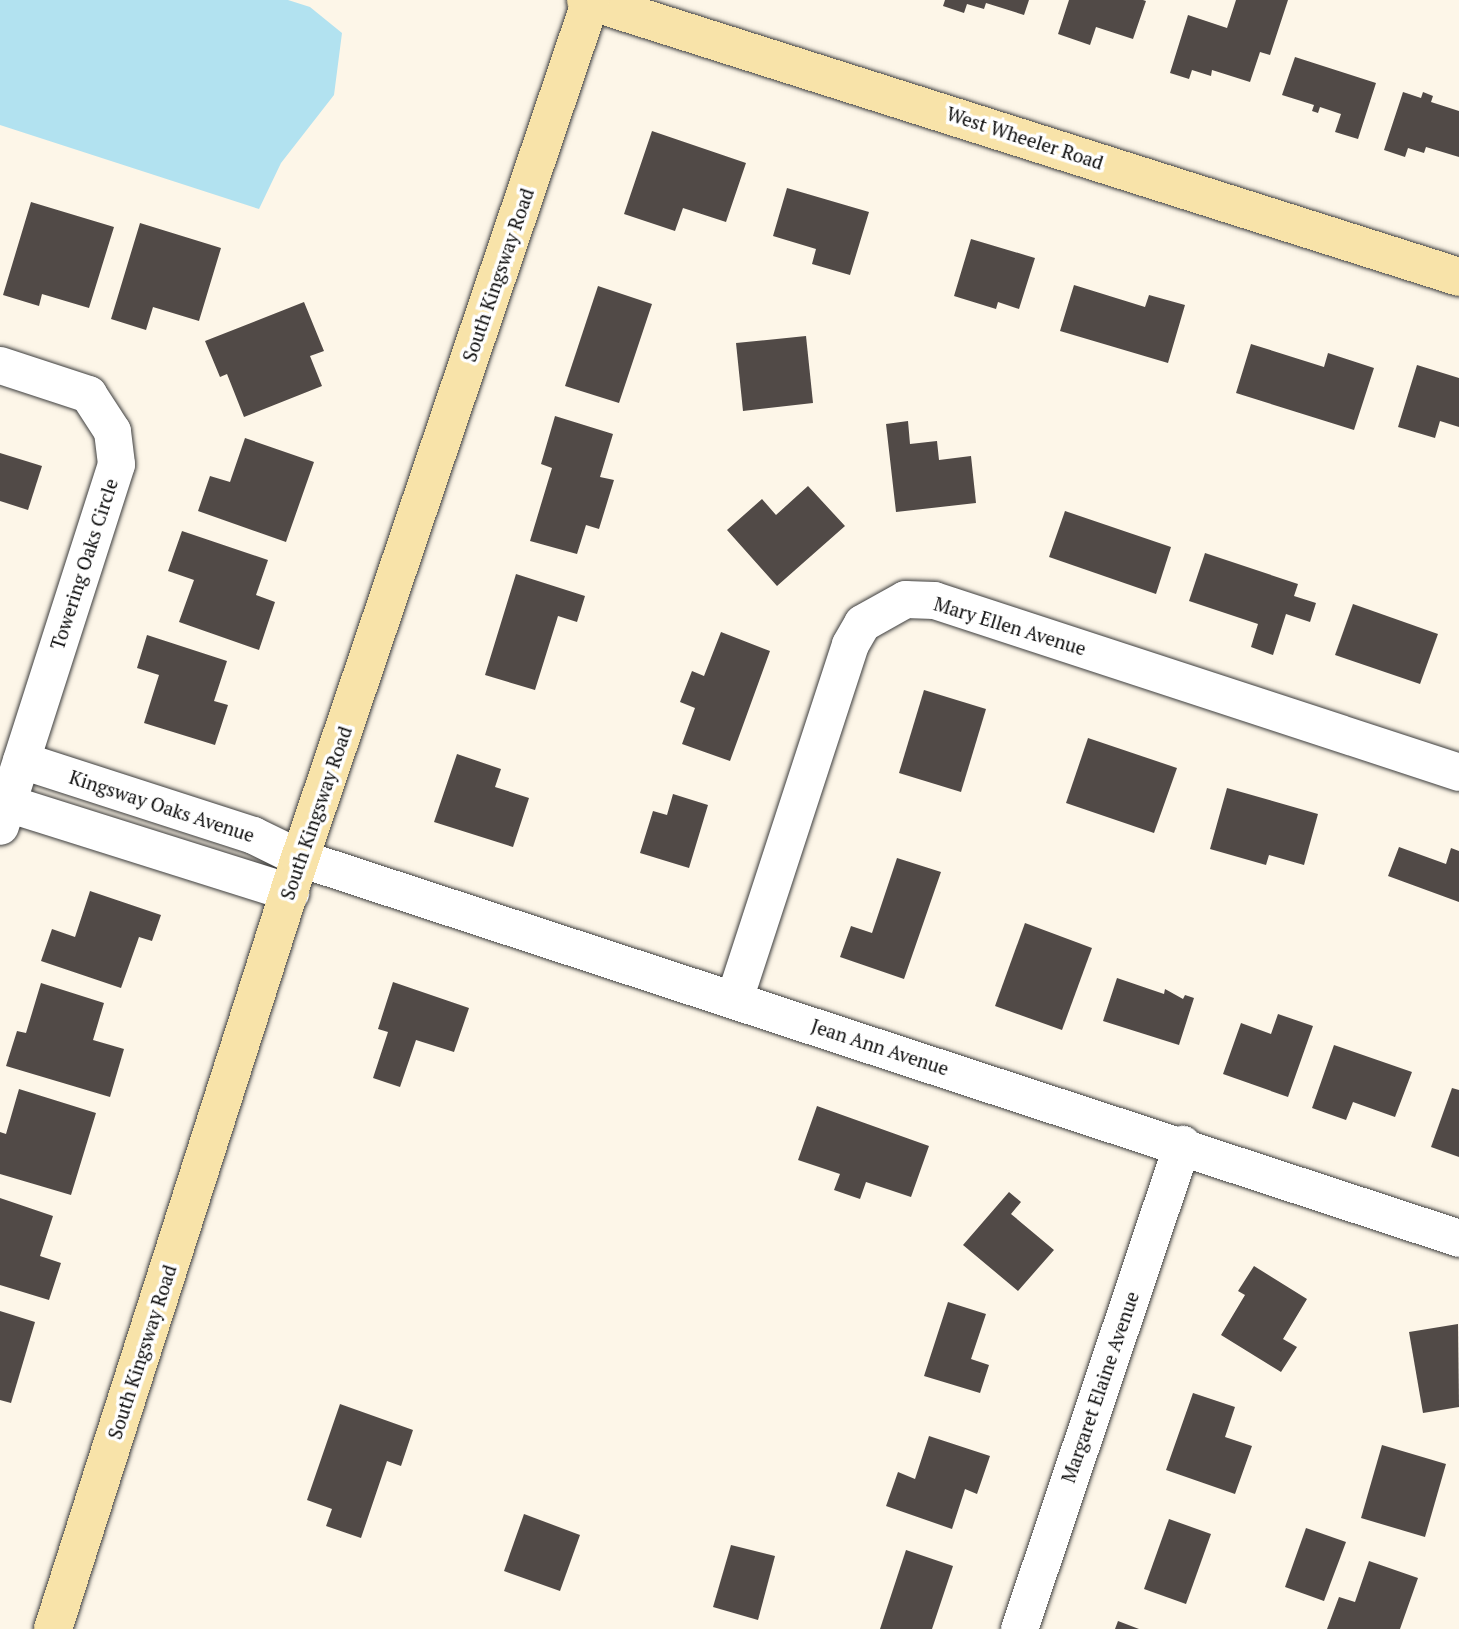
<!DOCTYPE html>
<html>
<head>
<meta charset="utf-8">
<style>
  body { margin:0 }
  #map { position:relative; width:1459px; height:1629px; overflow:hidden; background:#fdf6e8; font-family:"PT Serif",serif }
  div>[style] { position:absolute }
  .water>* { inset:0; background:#b2e2f0 }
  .building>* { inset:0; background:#514a47 }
  .roads { filter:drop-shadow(0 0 2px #3d3d3d) drop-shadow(0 0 2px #3d3d3d) }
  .street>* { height:37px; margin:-18.5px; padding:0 18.5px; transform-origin:18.5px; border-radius:18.5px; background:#fff }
  .secondary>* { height:38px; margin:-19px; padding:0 19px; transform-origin:19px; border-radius:19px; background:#f8e3a9 }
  span { translate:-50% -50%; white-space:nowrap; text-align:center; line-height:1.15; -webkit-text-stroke:7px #fff; paint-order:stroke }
  .street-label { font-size:19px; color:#0a0a0a }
</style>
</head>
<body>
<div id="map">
  <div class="water">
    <div style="clip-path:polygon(0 0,288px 0,310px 7px,342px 33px,334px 95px,281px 163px,259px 209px,0 125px)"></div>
  </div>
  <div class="building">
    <div style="clip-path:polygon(945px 0,1029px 0,1024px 15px,986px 3px,984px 9px,967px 4px,964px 13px,943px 6px)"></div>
    <div style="clip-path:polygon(1069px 0,1143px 0,1146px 1px,1133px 39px,1096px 27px,1090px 45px,1058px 34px)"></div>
    <div style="clip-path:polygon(1236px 0,1288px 0,1270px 55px,1260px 52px,1250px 82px,1212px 70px,1211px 76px,1192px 70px,1189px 79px,1170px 73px,1188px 15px,1227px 28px)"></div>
    <div style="clip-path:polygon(1295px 57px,1376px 83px,1358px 139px,1335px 132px,1341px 114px,1320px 107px,1318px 113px,1312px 111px,1314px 105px,1282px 95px)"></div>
    <div style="clip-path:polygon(1403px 92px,1421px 98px,1423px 92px,1433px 96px,1431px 102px,1459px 111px,1459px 157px,1426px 147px,1424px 153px,1408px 148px,1405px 157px,1384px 150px)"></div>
    <div style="clip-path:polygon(652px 131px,746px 163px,726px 222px,683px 208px,675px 231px,624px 214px)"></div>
    <div style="clip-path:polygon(787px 188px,869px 212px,850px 275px,812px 264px,816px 249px,773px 236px)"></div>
    <div style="clip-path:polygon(31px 202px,114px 227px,89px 308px,42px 294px,39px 306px,3px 295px)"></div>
    <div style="clip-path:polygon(140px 223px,221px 248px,199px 321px,153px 307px,146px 330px,111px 319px)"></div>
    <div style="clip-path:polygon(971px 239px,1035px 258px,1019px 309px,998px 302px,996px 309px,954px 296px)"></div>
    <div style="clip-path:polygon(1074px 285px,1145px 307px,1149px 295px,1185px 305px,1168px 363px,1060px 331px)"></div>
    <div style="clip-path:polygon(598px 286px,652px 304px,619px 403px,565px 386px)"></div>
    <div style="clip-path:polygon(304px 302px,324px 351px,310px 356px,322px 386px,244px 417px,227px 374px,220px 377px,205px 341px)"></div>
    <div style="clip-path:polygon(806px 336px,813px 403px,743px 411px,736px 343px)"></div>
    <div style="clip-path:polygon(1251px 344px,1324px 367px,1328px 353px,1374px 368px,1354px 430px,1236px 393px)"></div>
    <div style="clip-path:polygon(1417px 365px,1459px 378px,1459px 427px,1440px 421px,1435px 438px,1398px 427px)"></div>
    <div style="clip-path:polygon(555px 416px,613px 434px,600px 477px,614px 480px,599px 529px,586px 525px,577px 554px,530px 541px,552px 468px,541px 464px)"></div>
    <div style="clip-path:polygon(908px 421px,910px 444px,937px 441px,939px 460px,971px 456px,976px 503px,896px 512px,886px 424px)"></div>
    <div style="clip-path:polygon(245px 438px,314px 462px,286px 542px,198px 511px,210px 476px,230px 482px)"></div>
    <div style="clip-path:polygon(0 453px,42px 466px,28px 510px,0 501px)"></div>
    <div style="clip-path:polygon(808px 486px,845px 526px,777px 586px,727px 530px,762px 499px,776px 515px)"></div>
    <div style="clip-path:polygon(1065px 511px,1171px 547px,1156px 594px,1049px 557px)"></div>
    <div style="clip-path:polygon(182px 531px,268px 560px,256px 595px,275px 602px,259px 650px,179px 622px,194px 580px,168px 571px)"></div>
    <div style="clip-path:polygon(1205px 553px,1298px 584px,1294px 596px,1316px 603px,1310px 622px,1286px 614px,1273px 655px,1251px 647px,1258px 624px,1189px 601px)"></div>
    <div style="clip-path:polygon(516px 574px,585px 596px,577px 622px,558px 616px,535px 690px,485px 675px)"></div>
    <div style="clip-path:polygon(1353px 604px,1438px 634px,1420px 684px,1335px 655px)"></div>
    <div style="clip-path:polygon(721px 632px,770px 651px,730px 761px,682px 744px,695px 708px,680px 702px,692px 671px,704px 676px)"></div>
    <div style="clip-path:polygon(147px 635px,227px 661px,214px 701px,228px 705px,215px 745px,144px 723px,159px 675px,137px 668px)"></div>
    <div style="clip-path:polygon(924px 690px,986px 709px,961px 792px,899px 773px)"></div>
    <div style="clip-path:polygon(1088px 738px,1177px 768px,1154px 833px,1066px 803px)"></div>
    <div style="clip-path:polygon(457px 754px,501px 769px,495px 787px,529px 798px,513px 847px,434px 822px)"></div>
    <div style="clip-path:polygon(1227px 788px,1318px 814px,1304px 865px,1269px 855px,1266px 865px,1210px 849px)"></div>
    <div style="clip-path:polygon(673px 794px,708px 805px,689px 868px,640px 853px,653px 811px,667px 815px)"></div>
    <div style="clip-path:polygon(1399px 847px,1446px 864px,1451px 848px,1459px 851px,1459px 902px,1388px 876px)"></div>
    <div style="clip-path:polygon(897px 858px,941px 872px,904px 979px,840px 957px,851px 926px,872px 933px)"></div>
    <div style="clip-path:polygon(90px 891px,161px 915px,152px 941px,139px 937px,121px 988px,41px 961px,52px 929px,75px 937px)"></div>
    <div style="clip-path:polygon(1025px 923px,1092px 948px,1062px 1030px,995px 1006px)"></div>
    <div style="clip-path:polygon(1117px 978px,1164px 994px,1165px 989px,1183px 999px,1185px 995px,1194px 998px,1179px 1045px,1103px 1021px)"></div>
    <div style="clip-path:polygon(393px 982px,469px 1008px,454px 1052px,416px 1040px,400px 1087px,373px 1078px,388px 1032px,378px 1029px)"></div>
    <div style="clip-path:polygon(41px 983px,104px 1003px,93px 1040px,124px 1049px,110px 1097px,6px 1066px,17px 1031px,26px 1033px)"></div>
    <div style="clip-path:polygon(1278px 1014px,1313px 1026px,1288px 1097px,1223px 1074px,1241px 1023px,1271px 1034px)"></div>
    <div style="clip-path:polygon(1334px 1045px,1412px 1072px,1395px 1117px,1353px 1102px,1346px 1120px,1312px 1108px)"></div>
    <div style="clip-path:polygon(1452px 1088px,1459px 1090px,1459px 1157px,1431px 1147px)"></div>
    <div style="clip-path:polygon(19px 1089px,96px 1113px,71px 1195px,0 1174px,0 1132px,6px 1134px)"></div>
    <div style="clip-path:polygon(817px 1106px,929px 1146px,911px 1197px,866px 1182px,860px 1199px,834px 1190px,840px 1174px,798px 1160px)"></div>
    <div style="clip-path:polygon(1009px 1192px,1021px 1202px,1011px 1214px,1054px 1250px,1018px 1291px,963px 1245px)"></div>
    <div style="clip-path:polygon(0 1198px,53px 1216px,40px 1256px,61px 1263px,49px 1300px,0 1285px)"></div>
    <div style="clip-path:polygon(1254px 1266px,1307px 1299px,1283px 1339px,1297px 1347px,1281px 1372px,1221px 1335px,1245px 1295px,1238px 1291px)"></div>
    <div style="clip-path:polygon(948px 1302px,986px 1314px,971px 1359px,989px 1365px,980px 1393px,924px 1376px)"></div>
    <div style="clip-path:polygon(0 1311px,35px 1322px,11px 1403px,0 1400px)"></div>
    <div style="clip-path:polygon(1458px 1324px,1459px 1407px,1423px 1413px,1409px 1332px)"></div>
    <div style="clip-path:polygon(1193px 1393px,1235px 1407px,1225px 1437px,1252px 1446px,1235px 1494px,1166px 1470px)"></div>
    <div style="clip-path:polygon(340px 1404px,413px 1430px,401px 1466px,387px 1461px,361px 1538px,326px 1526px,332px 1509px,307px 1500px)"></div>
    <div style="clip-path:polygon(929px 1436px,990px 1456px,977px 1494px,965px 1489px,952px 1529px,886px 1506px,898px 1472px,915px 1479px)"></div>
    <div style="clip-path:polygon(1382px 1445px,1446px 1464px,1425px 1537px,1361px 1518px)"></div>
    <div style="clip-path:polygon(524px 1514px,580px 1535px,560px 1591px,504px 1571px)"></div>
    <div style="clip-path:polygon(1169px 1519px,1211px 1534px,1186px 1604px,1144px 1589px)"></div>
    <div style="clip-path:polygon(1306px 1528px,1346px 1542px,1324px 1601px,1285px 1587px)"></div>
    <div style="clip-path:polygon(731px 1545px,775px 1556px,758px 1620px,713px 1607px)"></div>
    <div style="clip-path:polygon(906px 1550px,953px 1566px,932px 1629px,880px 1629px)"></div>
    <div style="clip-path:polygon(1369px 1561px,1418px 1578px,1400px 1629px,1327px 1629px,1339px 1597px,1355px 1602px)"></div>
    <div style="clip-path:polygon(1118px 1621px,1139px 1629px,1115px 1629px)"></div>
  </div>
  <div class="roads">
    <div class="street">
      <div style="left:0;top:365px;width:93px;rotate:18.2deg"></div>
      <div style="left:88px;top:394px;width:44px;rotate:57deg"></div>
      <div style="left:112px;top:431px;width:33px;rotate:83deg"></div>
      <div style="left:116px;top:464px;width:380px;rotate:107.8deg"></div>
      <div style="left:21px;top:760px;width:244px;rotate:17.9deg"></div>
      <div style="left:253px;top:835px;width:52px;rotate:26.1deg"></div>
      <div style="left:300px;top:858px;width:1220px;rotate:18.15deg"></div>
      <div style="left:7px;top:803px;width:297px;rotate:17.5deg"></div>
      <div style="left:734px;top:999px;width:373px;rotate:-71.9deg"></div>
      <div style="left:850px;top:644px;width:24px;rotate:-60deg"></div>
      <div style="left:862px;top:623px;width:49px;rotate:-29.2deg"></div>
      <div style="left:905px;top:599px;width:29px;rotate:2deg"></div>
      <div style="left:934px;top:600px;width:552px;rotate:18.14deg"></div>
      <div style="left:1019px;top:1629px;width:512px;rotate:-71.42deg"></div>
    </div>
    <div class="secondary">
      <div style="left:586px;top:0;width:916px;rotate:17.6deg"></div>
      <div style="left:53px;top:1629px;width:810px;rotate:-72.24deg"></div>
      <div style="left:300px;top:858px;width:906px;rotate:-71.27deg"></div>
    </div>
  </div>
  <div class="street-label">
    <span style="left:1025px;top:138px;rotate:18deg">West Wheeler Road</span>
    <span style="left:498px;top:275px;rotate:-71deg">South Kingsway Road</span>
    <span style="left:84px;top:564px;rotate:-72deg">Towering Oaks Circle</span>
    <span style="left:1010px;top:626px;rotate:17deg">Mary Ellen Avenue</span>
    <span style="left:162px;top:806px;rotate:18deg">Kingsway Oaks Avenue</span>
    <span style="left:316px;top:813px;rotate:-71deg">South Kingsway Road</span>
    <span style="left:880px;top:1047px;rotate:18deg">Jean Ann Avenue</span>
    <span style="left:142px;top:1352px;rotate:-72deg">South Kingsway Road</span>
    <span style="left:1100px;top:1387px;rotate:-71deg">Margaret Elaine Avenue</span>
  </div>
</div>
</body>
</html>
